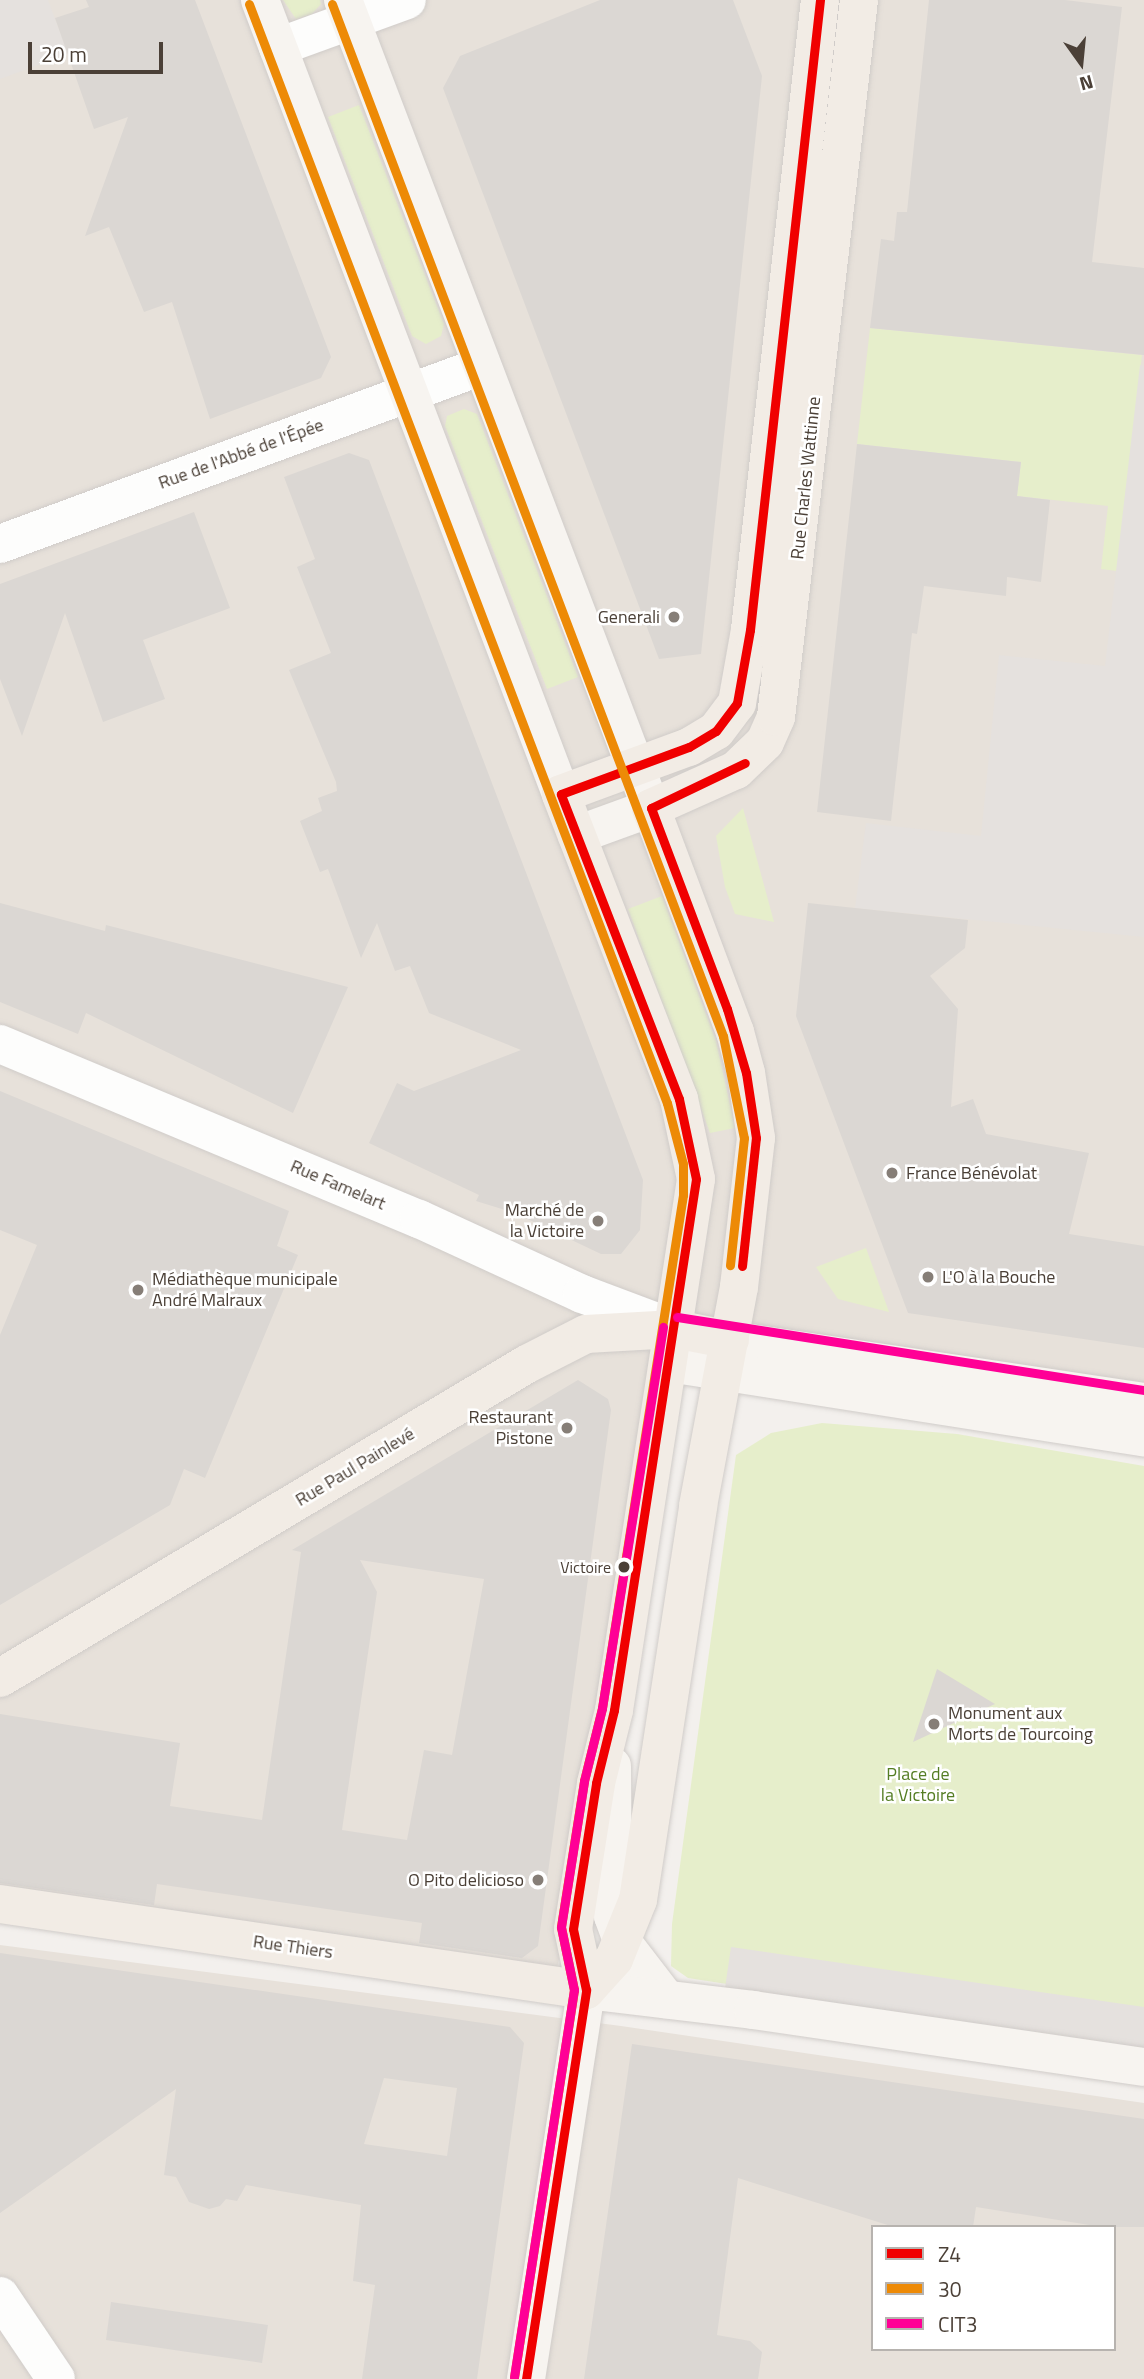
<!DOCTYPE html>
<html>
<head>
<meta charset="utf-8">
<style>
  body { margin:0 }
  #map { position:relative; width:1144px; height:2379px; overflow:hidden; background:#f3f0ed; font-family:"Titillium Web",sans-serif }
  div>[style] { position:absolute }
  .residential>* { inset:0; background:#e7e1da }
  .green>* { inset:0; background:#e6eecb }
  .parking>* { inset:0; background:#e5e1de }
  .building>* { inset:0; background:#dbd7d3 }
  .roads { filter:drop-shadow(0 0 2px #d0ccc9) drop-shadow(0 0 2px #d0ccc9) }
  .street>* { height:38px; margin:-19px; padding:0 19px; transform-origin:19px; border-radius:19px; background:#fdfdfc }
  .secondary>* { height:38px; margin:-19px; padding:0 19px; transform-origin:19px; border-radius:19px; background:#f7f4f0 }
  .primary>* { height:38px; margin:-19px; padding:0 19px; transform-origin:19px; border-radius:19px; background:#f2ece5 }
  .bus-1>* { height:9px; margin:-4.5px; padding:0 4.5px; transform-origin:4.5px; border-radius:4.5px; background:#f00000 }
  .bus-2>* { height:9px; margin:-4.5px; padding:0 4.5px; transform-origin:4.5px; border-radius:4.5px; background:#ed8a06 }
  .bus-3>* { height:9px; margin:-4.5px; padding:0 4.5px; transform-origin:4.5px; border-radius:4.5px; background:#ff0096 }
  .dots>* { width:19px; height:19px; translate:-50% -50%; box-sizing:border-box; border:4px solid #fff; border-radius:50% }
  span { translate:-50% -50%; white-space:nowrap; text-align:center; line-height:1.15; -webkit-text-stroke:5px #fff; paint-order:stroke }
  .bus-label { font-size:16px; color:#4b4037 }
  .right { translate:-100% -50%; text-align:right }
  .street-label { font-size:18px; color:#4b4037 }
  .poi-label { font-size:18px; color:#4b4037 }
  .left { translate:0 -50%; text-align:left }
  .park-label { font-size:18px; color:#547d23 }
  .legend { position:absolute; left:871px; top:2225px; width:245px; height:126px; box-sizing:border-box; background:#fff; border:2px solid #b7b3af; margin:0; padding:9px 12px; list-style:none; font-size:21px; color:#4b4037 }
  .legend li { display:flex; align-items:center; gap:14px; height:35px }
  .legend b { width:35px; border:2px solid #b7b3af }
  .north { position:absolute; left:1046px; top:28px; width:70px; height:70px; -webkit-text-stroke:5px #fff; paint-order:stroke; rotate:165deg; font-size:19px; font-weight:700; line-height:28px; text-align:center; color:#4b4037 }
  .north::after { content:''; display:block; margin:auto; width:24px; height:32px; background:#4b4037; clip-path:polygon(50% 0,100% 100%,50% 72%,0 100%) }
  .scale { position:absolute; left:28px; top:42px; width:135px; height:32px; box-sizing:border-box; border:4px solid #4b4037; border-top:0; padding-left:9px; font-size:21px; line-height:24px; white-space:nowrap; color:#4b4037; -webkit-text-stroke:5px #fff; paint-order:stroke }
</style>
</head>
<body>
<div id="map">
  <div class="residential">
    <div style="clip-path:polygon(0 0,1144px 0,1144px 1387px,688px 1344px,557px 1969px,0 1891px)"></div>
    <div style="clip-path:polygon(evenodd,0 1945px,621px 2026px,1144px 2103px,1144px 2379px,0 2379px,0 1945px,873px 2227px,1114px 2227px,1114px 2349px,873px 2349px,873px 2227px)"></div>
  </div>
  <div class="green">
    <div style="clip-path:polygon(283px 0,320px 0,321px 4px,312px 14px,296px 19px)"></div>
    <div style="clip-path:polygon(359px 105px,444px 324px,441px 336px,426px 344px,412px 336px,328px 117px)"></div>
    <div style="clip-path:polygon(870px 328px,1142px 355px,1117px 571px,1101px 569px,1108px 506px,1017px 496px,1021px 462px,857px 444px)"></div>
    <div style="clip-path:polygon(464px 409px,477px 414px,578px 677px,547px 689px,445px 426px,447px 416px)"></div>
    <div style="clip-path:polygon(743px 808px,774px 922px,735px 914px,725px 887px,716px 836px)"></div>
    <div style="clip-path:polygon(662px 896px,716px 1041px,735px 1128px,710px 1133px,628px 909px)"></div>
    <div style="clip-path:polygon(866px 1248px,889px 1312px,838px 1299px,816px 1267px)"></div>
    <div style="clip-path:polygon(822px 1423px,957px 1434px,1144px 1466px,1144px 2048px,688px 1978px,671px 1966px,672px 1924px,736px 1455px,771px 1433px)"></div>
  </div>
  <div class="parking">
    <div style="clip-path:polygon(0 0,48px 0,68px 54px,0 79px)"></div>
    <div style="clip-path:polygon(1140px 365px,1144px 366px,1144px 937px,855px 908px,866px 823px,981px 836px,999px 655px,1105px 666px)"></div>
    <div style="clip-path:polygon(731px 1947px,1144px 2007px,1144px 2049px,725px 1988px)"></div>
  </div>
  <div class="building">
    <div style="clip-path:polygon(86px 0,195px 0,331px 357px,321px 378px,210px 419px,172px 302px,144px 312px,109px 227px,85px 236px,128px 117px,94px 129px,55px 18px,89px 7px)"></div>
    <div style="clip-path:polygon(600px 0,733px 0,762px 76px,701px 654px,659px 659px,443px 88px,460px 56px)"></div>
    <div style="clip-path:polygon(929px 0,1065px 0,1122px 7px,1092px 262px,1144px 268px,1144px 355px,870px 328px,881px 239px,894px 241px,897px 212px,907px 212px)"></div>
    <div style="clip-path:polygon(857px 444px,1021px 462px,1017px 496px,1050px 500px,1041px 582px,1007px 577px,1006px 596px,924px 586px,917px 634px,912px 633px,891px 821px,817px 812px)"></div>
    <div style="clip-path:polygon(349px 453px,369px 460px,643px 1180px,640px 1230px,621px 1254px,601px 1254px,515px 1213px,476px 1201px,479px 1195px,369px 1143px,397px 1083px,414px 1091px,521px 1050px,429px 1013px,410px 966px,395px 971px,377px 923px,361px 958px,328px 869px,320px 872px,300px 821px,322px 811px,318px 798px,337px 791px,336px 782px,289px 670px,331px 653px,297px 567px,315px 559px,284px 477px)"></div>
    <div style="clip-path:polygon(194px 512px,230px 608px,143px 640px,165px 699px,103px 722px,65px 613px,22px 736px,0 679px,0 584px)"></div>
    <div style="clip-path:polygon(0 903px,105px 931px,106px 925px,348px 987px,293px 1113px,86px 1013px,78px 1034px,0 1002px)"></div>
    <div style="clip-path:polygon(808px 903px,968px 920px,965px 948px,930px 976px,958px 1009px,951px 1107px,973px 1099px,986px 1134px,1089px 1153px,1069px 1234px,1144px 1246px,1144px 1348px,908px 1313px,796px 1016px)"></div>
    <div style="clip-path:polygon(0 1091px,289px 1211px,277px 1246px,298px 1255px,205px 1478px,184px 1469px,170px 1505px,0 1605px,0 1335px,37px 1245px,0 1230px)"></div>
    <div style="clip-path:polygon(evenodd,578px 1380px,608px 1399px,611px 1410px,538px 1946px,522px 1958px,419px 1943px,422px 1923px,157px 1884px,154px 1905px,0 1883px,0 1714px,180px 1743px,170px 1806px,262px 1820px,301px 1552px,292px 1550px,578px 1380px,360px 1560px,484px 1579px,452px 1755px,424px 1750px,407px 1840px,342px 1830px,377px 1592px,360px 1560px)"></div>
    <div style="clip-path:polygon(937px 1669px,995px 1704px,913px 1742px)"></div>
    <div style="clip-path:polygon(evenodd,0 1953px,510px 2027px,524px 2043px,477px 2379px,362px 2379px,375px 2285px,353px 2281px,361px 2205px,246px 2185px,237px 2201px,226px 2199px,220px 2206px,209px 2209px,189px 2202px,176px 2177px,164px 2175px,176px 2089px,0 2213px,0 1953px,384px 2078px,457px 2088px,447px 2156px,364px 2144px,384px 2078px)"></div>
    <div style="clip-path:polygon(632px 2044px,1144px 2119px,1144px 2227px,1102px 2227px,976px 2207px,973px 2227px,894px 2227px,738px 2178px,717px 2335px,750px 2341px,762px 2352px,758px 2379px,584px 2379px)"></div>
    <div style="clip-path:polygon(111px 2302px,268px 2325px,262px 2363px,106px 2340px)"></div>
  </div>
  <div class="roads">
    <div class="street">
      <div style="left:278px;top:47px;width:137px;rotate:-20deg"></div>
      <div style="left:0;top:544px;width:514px;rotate:-20.27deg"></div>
      <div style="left:0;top:1044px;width:454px;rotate:22.7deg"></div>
      <div style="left:419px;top:1219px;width:179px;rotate:24.7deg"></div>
      <div style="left:582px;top:1294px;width:99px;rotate:20.6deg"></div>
      <div style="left:0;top:2296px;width:100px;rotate:56deg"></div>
    </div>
    <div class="secondary">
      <div style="left:260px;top:0;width:849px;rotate:69.24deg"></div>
      <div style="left:343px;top:0;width:865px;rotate:69.13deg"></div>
      <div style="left:651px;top:808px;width:79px;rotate:160deg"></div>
      <div style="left:730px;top:1340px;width:419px;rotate:8.5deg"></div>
      <div style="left:669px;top:1363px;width:481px;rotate:8.9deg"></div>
      <div style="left:612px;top:1766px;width:150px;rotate:89.6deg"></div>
      <div style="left:613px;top:1916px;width:29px;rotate:70deg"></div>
      <div style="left:623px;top:1943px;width:71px;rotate:52.5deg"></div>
      <div style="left:526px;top:2379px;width:394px;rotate:-81.2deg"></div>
      <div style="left:586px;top:1990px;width:168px;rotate:6.8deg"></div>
      <div style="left:753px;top:2010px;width:395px;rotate:8.3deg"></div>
    </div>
    <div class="primary">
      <div style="left:0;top:1678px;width:613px;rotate:-30.79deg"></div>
      <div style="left:527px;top:1364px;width:66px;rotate:-27deg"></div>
      <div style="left:586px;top:1334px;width:89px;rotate:-3.2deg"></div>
      <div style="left:675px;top:1329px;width:56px;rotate:11.3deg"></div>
      <div style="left:0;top:1904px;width:592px;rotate:8.35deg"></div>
      <div style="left:586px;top:1990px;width:62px;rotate:-102deg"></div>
      <div style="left:573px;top:1929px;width:148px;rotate:-81deg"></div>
      <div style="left:596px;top:1783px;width:75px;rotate:-76.1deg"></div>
      <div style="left:614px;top:1710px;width:537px;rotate:-81.22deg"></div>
      <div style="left:696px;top:1179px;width:82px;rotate:-102deg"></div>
      <div style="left:679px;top:1099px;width:327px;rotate:-111.2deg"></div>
      <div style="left:561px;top:794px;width:136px;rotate:-20.2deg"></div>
      <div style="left:689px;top:747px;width:31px;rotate:-31deg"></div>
      <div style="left:716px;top:731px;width:35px;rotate:-53deg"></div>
      <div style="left:737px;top:703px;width:74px;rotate:-79.9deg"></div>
      <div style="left:750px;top:630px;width:634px;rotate:-83.66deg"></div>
      <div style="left:586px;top:1990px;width:42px;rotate:-47.9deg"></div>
      <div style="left:614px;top:1959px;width:64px;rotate:-67.9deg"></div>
      <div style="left:638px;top:1900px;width:399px;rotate:-81.3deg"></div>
      <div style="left:698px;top:1506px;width:223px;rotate:-79.4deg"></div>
      <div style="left:739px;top:1287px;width:150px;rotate:-83.5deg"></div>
      <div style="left:756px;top:1138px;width:66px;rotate:-98.7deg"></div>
      <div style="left:746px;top:1073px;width:42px;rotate:-105deg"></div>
      <div style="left:735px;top:1032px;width:239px;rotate:-110.6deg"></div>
      <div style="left:651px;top:808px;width:93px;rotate:-24.1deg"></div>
      <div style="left:736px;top:770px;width:40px;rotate:-44deg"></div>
      <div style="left:765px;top:742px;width:27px;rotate:-66deg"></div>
      <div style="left:776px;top:717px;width:722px;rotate:-83.4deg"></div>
    </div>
  </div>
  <div class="bus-1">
    <div style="left:742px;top:1266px;width:129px;rotate:-83.8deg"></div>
    <div style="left:756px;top:1138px;width:66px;rotate:-98.7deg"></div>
    <div style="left:746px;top:1073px;width:67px;rotate:-106.5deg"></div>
    <div style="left:727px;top:1009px;width:215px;rotate:-110.7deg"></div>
    <div style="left:651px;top:808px;width:104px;rotate:-25.6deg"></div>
    <div style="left:526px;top:2379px;width:394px;rotate:-81.2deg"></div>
    <div style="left:586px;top:1990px;width:62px;rotate:-102deg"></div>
    <div style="left:573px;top:1929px;width:148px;rotate:-81deg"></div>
    <div style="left:596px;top:1783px;width:75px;rotate:-76.1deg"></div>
    <div style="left:614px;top:1710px;width:537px;rotate:-81.22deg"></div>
    <div style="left:696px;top:1179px;width:82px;rotate:-102deg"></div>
    <div style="left:679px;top:1099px;width:327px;rotate:-111.2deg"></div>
    <div style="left:561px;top:794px;width:136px;rotate:-20.2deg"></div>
    <div style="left:689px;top:747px;width:31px;rotate:-31deg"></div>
    <div style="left:716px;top:731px;width:35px;rotate:-53deg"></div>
    <div style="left:737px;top:703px;width:74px;rotate:-79.9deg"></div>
    <div style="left:750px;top:630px;width:634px;rotate:-83.66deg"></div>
  </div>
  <div class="bus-2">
    <div style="left:249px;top:4px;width:1176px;rotate:69.18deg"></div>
    <div style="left:667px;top:1103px;width:63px;rotate:75.3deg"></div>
    <div style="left:683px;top:1164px;width:31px;rotate:90deg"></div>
    <div style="left:683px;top:1195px;width:519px;rotate:98.97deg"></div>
    <div style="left:602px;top:1708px;width:75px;rotate:103.9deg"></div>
    <div style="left:584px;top:1781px;width:148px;rotate:99deg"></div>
    <div style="left:561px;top:1927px;width:64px;rotate:78.3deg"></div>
    <div style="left:574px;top:1990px;width:392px;rotate:98.8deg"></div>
    <div style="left:332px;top:4px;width:1104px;rotate:69.25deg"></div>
    <div style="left:723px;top:1036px;width:104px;rotate:78.4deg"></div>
    <div style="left:744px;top:1138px;width:128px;rotate:96.3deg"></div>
  </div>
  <div class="bus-3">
    <div style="left:677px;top:1317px;width:473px;rotate:8.9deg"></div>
    <div style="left:514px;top:2377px;width:392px;rotate:-81.2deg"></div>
    <div style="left:574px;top:1990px;width:64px;rotate:-101.7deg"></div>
    <div style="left:561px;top:1927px;width:148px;rotate:-81deg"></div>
    <div style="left:584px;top:1781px;width:75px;rotate:-76.1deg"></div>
    <div style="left:602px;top:1708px;width:386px;rotate:-80.9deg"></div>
  </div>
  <div class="dots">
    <div style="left:674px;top:617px;background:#867e77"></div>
    <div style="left:892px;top:1173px;background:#867e77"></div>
    <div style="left:598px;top:1221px;background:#867e77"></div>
    <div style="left:928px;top:1277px;background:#867e77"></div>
    <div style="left:138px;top:1290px;background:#867e77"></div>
    <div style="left:567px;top:1428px;background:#867e77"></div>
    <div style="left:624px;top:1567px;background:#4b4037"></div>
    <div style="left:934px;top:1724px;background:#867e77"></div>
    <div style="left:538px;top:1880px;background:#867e77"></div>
  </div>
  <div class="bus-label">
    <span class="right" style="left:611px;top:1567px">Victoire</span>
  </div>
  <div class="street-label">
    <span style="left:241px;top:454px;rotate:-20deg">Rue de l'Abbé de l'Épée</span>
    <span style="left:806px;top:478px;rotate:-84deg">Rue Charles Wattinne</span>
    <span style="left:338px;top:1185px;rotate:23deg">Rue Famelart</span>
    <span style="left:355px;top:1467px;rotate:-31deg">Rue Paul Painlevé</span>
    <span style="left:293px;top:1947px;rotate:8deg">Rue Thiers</span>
  </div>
  <div class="poi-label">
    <span class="right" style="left:660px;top:617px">Generali</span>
    <span class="left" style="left:906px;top:1173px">France Bénévolat</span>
    <span class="right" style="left:584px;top:1221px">Marché de<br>la Victoire</span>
    <span class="left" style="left:942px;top:1277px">L'O à la Bouche</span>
    <span class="left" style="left:152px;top:1290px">Médiathèque municipale<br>André Malraux</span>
    <span class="right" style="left:553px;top:1428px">Restaurant<br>Pistone</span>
    <span class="left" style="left:948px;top:1724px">Monument aux<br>Morts de Tourcoing</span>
    <span class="right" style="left:524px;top:1880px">O Pito delicioso</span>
  </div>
  <div class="park-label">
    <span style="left:918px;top:1785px">Place de<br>la Victoire</span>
  </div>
  <ul class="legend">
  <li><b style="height:9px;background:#f00000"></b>Z4</li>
  <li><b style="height:9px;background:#ed8a06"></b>30</li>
  <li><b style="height:9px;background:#ff0096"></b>CIT3</li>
  </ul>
  <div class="north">N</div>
  <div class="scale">20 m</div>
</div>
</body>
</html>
